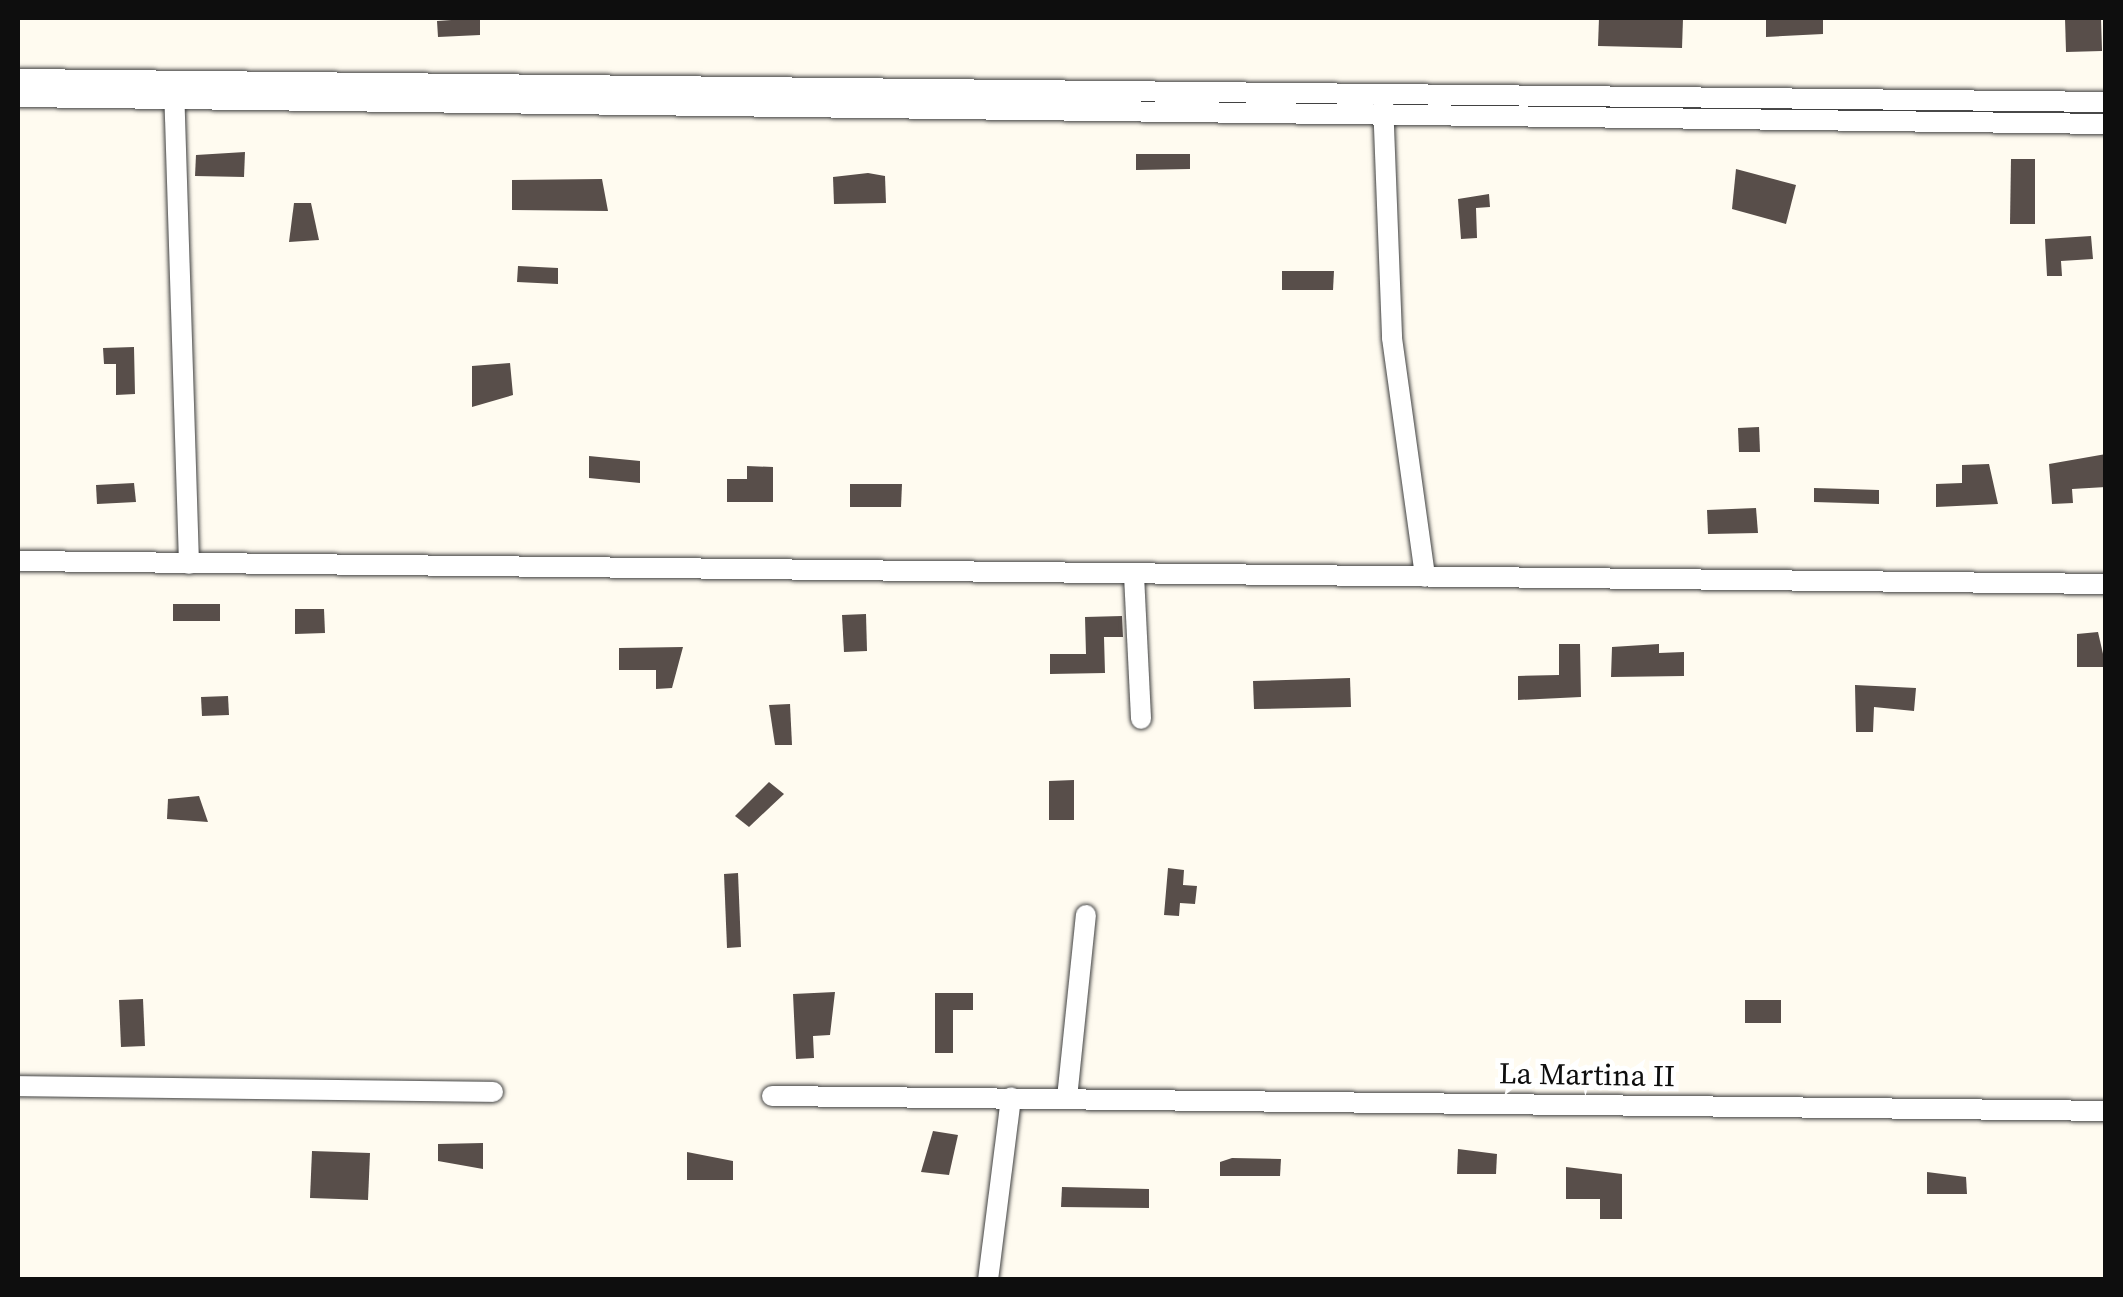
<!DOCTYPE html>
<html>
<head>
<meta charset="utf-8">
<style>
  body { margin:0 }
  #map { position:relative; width:2123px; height:1297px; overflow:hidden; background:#fffbf0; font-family:"Source Serif 4",serif }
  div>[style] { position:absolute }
  .building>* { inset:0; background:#584e4a }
  .roads { filter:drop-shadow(0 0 2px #414141) drop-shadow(0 0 2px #414141) }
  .minor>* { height:20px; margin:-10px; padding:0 10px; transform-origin:10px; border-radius:10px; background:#fff }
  span { translate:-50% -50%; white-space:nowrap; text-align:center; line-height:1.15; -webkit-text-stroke:10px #fff; paint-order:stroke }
  .street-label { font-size:30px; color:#0e0e0e }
  .frame { position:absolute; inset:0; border:20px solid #0e0e0e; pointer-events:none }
</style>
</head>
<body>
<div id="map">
  <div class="building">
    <div style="clip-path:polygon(480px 18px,480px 35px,438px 37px,437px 21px)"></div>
    <div style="clip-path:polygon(1599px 18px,1683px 19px,1682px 48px,1598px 46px)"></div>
    <div style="clip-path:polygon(1766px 18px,1823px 18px,1823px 34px,1766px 37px)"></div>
    <div style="clip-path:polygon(2065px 18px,2101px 18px,2102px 51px,2066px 52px)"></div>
    <div style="clip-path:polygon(245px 152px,244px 177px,195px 176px,196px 155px)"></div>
    <div style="clip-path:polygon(1136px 154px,1190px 154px,1190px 169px,1136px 170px)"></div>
    <div style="clip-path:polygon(2011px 159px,2035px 159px,2035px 224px,2010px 224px)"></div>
    <div style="clip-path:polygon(1736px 169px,1796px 185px,1786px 224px,1732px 209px)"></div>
    <div style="clip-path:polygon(868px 173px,885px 176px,886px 203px,834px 204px,833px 177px)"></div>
    <div style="clip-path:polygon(602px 179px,608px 211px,512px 210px,512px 180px)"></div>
    <div style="clip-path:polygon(1489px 194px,1490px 207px,1476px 208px,1477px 238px,1461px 239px,1458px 199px)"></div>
    <div style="clip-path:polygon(294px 203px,311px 203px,319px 240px,289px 242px)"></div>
    <div style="clip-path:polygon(2091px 236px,2093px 259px,2061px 261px,2062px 276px,2047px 276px,2045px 239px)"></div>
    <div style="clip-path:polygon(518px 266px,558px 268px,558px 284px,517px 282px)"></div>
    <div style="clip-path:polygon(1282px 271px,1334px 271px,1333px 290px,1282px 290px)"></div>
    <div style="clip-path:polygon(134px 347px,135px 394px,116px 395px,116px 364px,104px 364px,103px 348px)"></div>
    <div style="clip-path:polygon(510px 363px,513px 395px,472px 407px,472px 366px)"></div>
    <div style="clip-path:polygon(1759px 427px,1760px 452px,1739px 452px,1738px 428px)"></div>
    <div style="clip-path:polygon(2106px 454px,2106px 487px,2072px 489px,2073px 503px,2052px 504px,2049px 464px)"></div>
    <div style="clip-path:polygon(589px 456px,640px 461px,640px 483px,589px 478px)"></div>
    <div style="clip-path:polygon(1989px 464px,1998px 504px,1936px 507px,1936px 484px,1962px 483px,1962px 465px)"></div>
    <div style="clip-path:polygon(747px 466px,773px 467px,773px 502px,727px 502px,727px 479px,747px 479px)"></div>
    <div style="clip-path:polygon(134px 483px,136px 502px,97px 504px,96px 485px)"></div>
    <div style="clip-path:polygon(850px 484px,902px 484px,901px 507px,850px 507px)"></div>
    <div style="clip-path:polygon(1814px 488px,1879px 490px,1879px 504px,1814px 502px)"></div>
    <div style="clip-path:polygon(1756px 508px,1758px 533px,1708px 534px,1707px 510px)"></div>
    <div style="clip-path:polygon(173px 604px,220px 604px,220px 621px,173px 621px)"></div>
    <div style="clip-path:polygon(295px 609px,324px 609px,325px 633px,295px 634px)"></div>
    <div style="clip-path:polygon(866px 614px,867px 651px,844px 652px,842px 615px)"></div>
    <div style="clip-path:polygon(1122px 616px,1123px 637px,1104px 637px,1105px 673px,1050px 674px,1050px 654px,1086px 654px,1085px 617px)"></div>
    <div style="clip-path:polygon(2098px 632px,2106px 667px,2077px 667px,2077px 634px)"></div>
    <div style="clip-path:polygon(1559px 644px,1580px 644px,1581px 697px,1518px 700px,1518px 676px,1559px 675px)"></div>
    <div style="clip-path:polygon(1659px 644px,1659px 653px,1684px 652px,1684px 676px,1611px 677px,1612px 647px)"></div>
    <div style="clip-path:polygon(683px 647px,672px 688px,656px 689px,656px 670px,619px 670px,619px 648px)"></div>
    <div style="clip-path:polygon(1350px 678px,1351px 707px,1254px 709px,1253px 681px)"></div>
    <div style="clip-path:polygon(1855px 685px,1916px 688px,1914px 711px,1874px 707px,1873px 732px,1856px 732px)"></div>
    <div style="clip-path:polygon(228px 696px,229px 715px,202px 716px,201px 697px)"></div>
    <div style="clip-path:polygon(790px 704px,792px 745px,775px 745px,769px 705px)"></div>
    <div style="clip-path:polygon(1074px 780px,1074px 820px,1049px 820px,1049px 781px)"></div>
    <div style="clip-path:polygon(769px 782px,784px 794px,749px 827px,735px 816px)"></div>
    <div style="clip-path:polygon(199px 796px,208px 822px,167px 819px,168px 799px)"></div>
    <div style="clip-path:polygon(1168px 868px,1184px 870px,1183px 885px,1197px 886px,1195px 904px,1180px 903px,1179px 916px,1164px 915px)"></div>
    <div style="clip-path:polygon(738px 873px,741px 947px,727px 948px,724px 874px)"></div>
    <div style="clip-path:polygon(835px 992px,830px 1035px,813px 1036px,814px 1058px,796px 1059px,793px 994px)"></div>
    <div style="clip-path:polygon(935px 993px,973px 993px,973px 1010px,953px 1010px,953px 1053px,935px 1053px)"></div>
    <div style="clip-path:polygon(143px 999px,145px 1046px,121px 1047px,119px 1000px)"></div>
    <div style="clip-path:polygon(1745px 1000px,1781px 1000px,1781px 1023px,1745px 1023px)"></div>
    <div style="clip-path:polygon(933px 1131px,958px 1135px,949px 1175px,921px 1172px)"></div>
    <div style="clip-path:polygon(483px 1143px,483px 1169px,438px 1161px,438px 1144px)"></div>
    <div style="clip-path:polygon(1458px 1149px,1497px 1154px,1496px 1174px,1457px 1174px)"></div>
    <div style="clip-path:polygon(312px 1151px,370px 1153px,368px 1200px,310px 1198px)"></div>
    <div style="clip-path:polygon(687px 1152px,733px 1161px,733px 1180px,687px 1180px)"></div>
    <div style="clip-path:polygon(1232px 1158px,1281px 1159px,1280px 1176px,1220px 1176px,1220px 1162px)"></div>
    <div style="clip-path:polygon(1566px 1167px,1622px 1174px,1622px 1219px,1600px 1219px,1600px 1199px,1566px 1199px)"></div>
    <div style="clip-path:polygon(1927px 1172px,1966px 1177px,1967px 1194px,1927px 1194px)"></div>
    <div style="clip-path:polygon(1062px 1187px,1149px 1189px,1149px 1208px,1061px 1207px)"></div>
  </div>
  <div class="roads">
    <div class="minor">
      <div style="left:18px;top:79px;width:2088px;rotate:0.63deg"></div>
      <div style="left:174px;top:86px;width:478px;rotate:88.2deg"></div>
      <div style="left:18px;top:97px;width:2088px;rotate:0.74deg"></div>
      <div style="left:1383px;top:101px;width:237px;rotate:87.8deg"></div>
      <div style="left:1392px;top:338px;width:241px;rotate:82.1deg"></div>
      <div style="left:18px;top:561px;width:2088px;rotate:0.63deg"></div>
      <div style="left:1134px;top:575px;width:144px;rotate:87.2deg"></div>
      <div style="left:18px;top:1086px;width:475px;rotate:0.7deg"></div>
      <div style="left:772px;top:1096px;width:1334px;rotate:0.64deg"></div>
      <div style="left:1067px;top:1098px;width:184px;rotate:-84.1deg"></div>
      <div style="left:988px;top:1280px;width:184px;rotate:-82.8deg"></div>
    </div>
  </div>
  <div class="street-label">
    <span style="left:1587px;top:1075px;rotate:1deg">La Martina II</span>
  </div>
  <div class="frame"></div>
</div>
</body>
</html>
